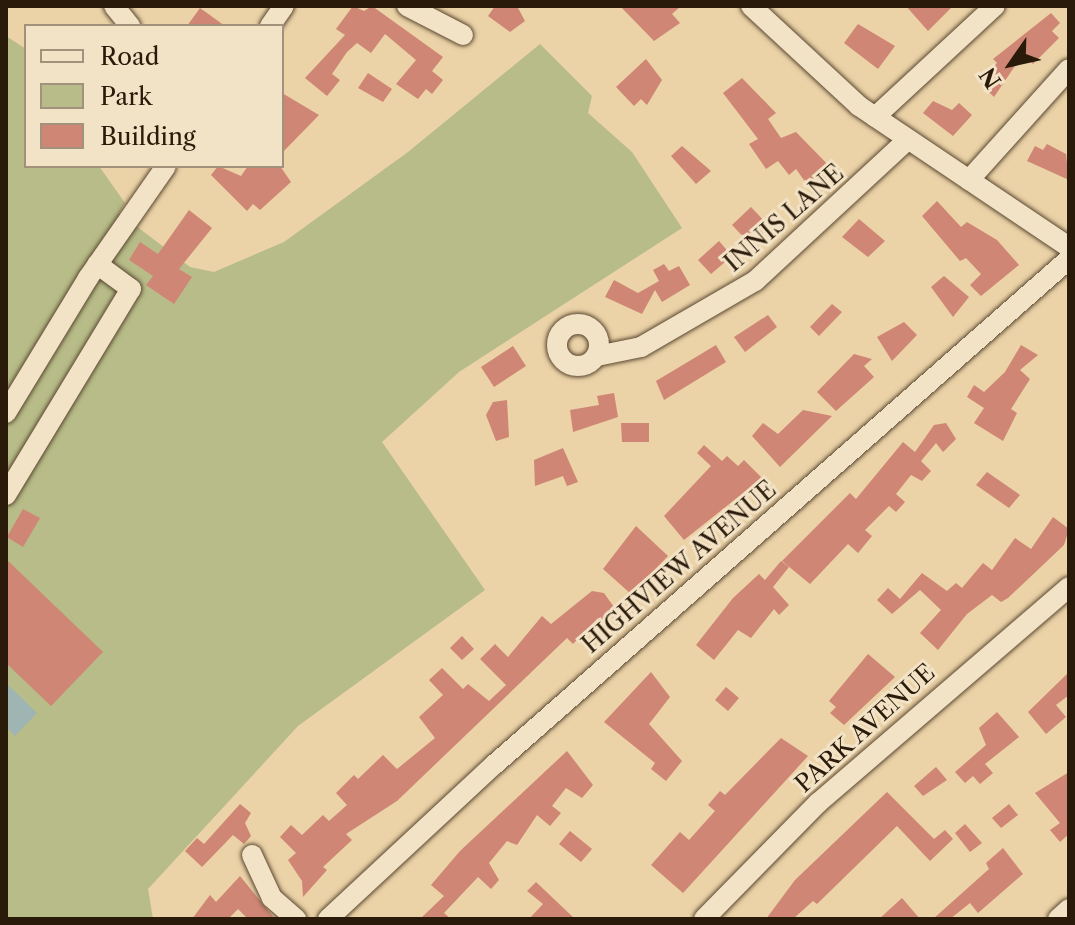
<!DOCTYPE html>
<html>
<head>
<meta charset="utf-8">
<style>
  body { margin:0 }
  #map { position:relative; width:1075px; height:925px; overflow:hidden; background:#ebd2a7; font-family:"Libre Caslon Text",serif }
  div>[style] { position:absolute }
  .green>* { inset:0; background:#b7bc88 }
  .water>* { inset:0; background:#9eb5b4 }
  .building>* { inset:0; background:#cf8674 }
  .roads { filter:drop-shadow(0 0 2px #5a4831) drop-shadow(0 0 2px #5a4831) }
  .minor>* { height:20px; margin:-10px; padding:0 10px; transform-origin:10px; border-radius:10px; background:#f2e2c6 }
  .minor>.ring { margin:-10px; padding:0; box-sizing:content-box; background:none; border:20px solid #f2e2c6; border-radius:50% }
  span { translate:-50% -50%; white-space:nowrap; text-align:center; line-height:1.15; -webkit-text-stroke:6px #f2e2c6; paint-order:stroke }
  .street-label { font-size:24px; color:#2a1a0a }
  .frame { position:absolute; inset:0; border:8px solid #2a1a0a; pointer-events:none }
  .legend { position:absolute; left:24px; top:24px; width:260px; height:144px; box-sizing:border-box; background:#f2e2c6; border:2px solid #a2927b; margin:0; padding:10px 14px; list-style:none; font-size:24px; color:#2a1a0a }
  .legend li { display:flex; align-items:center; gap:16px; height:40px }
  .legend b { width:40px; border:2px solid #a2927b }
  .north { position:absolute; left:971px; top:24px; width:80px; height:80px; -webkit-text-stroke:6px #f2e2c6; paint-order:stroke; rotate:236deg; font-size:22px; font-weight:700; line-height:32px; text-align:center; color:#2a1a0a }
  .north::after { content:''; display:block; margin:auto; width:28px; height:36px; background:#2a1a0a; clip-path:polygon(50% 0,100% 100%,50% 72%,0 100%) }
</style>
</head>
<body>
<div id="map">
  <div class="green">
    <div style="clip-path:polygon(6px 36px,26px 49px,26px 166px,99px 166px,125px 203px,119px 213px,190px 267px,214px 272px,284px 242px,408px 152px,540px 44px,592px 96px,588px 113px,632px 152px,682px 228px,459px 372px,382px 442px,485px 590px,298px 726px,148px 889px,153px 919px,6px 919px)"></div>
  </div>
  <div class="water">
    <div style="clip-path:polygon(6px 683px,37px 713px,15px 736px,6px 727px)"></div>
  </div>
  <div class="building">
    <div style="clip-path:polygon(353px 6px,364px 11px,372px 6px,443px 57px,432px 71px,443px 80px,432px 94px,426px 89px,418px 99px,396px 84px,416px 60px,385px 34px,371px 53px,357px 43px,347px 52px,332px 74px,340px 80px,327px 96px,305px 78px,345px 35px,336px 29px)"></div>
    <div style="clip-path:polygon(495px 6px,517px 6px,525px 21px,510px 32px,488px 16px)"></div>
    <div style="clip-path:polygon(620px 6px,681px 6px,672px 14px,680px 23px,654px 41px)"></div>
    <div style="clip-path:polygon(906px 6px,953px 6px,928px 31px)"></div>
    <div style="clip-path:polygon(200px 8px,225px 26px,187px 26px)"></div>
    <div style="clip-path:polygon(1051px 13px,1060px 23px,1052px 31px,1059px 38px,1033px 64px,1023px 54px,994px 97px,979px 82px,997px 63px,993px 59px)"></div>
    <div style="clip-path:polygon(858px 24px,895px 46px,878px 69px,844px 43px)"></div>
    <div style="clip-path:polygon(646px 59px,662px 80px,647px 105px,641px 99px,634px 106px,616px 87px)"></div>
    <div style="clip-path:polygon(368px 73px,392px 89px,383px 102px,358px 88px)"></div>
    <div style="clip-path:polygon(742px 78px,776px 113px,768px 119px,781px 138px,796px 132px,835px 172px,811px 190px,796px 169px,789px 175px,778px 161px,766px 169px,749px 144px,758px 139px,723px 93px)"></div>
    <div style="clip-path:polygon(282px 93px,319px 115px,282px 153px)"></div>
    <div style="clip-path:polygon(933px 101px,952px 110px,959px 103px,972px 115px,953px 136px,923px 113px)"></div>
    <div style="clip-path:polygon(1047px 144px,1066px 154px,1069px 180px,1027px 161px,1035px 146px,1043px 150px)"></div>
    <div style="clip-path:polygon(682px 146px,711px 171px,696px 184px,671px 156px)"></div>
    <div style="clip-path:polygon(218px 166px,241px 176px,248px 166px,280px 166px,291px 182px,260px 210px,253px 204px,247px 211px,211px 175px)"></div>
    <div style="clip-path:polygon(937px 201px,961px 227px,967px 222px,997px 240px,1019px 265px,981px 296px,970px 285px,981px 274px,966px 258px,960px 261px,922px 216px)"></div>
    <div style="clip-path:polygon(751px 207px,770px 227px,751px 245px,732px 225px)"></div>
    <div style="clip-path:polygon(189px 210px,212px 228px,179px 269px,192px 277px,174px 304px,146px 285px,153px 276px,129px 260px,140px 242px,158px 254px)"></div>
    <div style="clip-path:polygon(859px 219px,885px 241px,868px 257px,842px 237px)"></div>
    <div style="clip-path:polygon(719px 241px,732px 256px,711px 274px,698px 260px)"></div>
    <div style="clip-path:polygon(664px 264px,669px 271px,679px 266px,690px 285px,662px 302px,655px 290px,642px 314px,605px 297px,614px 280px,638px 293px,659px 281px,653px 270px)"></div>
    <div style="clip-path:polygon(944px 276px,969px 297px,953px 317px,931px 287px)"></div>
    <div style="clip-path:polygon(832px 304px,842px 312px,819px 336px,810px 327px)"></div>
    <div style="clip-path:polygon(768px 315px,777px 327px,745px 352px,734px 337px)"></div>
    <div style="clip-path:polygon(904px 322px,917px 335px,892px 361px,877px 337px)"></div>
    <div style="clip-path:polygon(716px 345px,726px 362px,664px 400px,656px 381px)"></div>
    <div style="clip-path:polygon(1021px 345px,1038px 355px,1020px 370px,1030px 379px,1011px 409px,1017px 413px,1003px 441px,974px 423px,984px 408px,967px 397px,974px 385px,984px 392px,1005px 372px)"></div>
    <div style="clip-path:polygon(513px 346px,526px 366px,494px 387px,481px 367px)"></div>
    <div style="clip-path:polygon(854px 354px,872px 359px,864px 366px,874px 377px,836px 411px,817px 392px)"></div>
    <div style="clip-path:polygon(614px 393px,618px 417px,573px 432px,570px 410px,599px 405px,597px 396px)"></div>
    <div style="clip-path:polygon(507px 400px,509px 437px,496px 441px,486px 415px,493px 402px)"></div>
    <div style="clip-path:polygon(803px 410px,832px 416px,780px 467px,752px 436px,763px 423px,778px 434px)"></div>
    <div style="clip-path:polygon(621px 423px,649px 423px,649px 442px,622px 442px)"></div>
    <div style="clip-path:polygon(946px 423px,956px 439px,943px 452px,936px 443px,921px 461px,931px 471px,922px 481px,911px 475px,896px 494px,905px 502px,896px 512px,889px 506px,865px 530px,872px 536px,858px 553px,848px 544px,810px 584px,782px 561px,850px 493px,856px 499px,903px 442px,915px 452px,934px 425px)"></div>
    <div style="clip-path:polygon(704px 445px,722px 461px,727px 456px,738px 466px,744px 460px,762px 478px,684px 540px,664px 516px,711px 466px,697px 453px)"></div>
    <div style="clip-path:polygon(563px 448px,578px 482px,567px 486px,563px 476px,535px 486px,534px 460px)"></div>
    <div style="clip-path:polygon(987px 472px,1020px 495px,1009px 508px,976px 485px)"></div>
    <div style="clip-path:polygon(23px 509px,40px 518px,23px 547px,7px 537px)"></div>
    <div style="clip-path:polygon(1053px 517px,1069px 529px,1064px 545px,1008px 598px,1001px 602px,992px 595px,967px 614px,938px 650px,920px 633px,941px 610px,920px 590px,892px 614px,877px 600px,888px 588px,900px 599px,922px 573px,947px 591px,956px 583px,962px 588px,983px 563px,992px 570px,1015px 538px,1031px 549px)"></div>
    <div style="clip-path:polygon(636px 526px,668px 556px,631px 594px,603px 569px)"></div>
    <div style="clip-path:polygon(6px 559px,103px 652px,51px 706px,6px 663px)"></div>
    <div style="clip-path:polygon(781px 561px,789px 567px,773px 587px,789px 605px,779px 615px,774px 609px,751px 638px,738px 630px,714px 660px,696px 645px,733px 598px,759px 574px,765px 580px)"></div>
    <div style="clip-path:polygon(592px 591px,604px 593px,616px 610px,604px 623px,598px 618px,573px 644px,567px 638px,397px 801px,346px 834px,352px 840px,323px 867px,327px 870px,303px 897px,302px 881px,288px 860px,296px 853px,280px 837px,291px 825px,302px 835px,323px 815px,329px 821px,347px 805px,336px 793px,354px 775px,358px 779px,383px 755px,397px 769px,435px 738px,419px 717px,443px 695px,429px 680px,442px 668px,463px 689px,468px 684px,489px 701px,506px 685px,480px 659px,495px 644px,508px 657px,542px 616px,551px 624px)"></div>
    <div style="clip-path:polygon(462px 636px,474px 649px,462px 660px,450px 648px)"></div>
    <div style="clip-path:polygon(868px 654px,895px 677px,844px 725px,830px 713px,836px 707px,829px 701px)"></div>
    <div style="clip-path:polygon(651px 672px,670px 697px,649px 724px,682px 761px,666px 781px,651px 769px,655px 763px,604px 722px)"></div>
    <div style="clip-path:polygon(1069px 672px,1069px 695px,1056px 705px,1066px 717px,1046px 734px,1028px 712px)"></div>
    <div style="clip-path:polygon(726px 687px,739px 698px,728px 711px,715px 700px)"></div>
    <div style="clip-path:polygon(997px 712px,1019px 737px,985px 764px,993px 773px,980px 784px,973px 776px,965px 783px,955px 772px,986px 745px,979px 728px)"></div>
    <div style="clip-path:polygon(781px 738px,808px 756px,683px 893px,651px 865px,680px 832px,689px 840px,715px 811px,708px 805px,720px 791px,725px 795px)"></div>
    <div style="clip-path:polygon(567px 751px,593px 785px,582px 798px,566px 788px,552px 806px,561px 813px,550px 826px,537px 815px,517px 845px,507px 841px,489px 863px,499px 880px,491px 889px,478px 877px,444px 913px,451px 919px,420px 919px,444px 896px,431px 885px,460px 851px)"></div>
    <div style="clip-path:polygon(936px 767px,947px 780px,923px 796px,914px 786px)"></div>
    <div style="clip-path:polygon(1069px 772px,1069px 834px,1060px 842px,1050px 830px,1060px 823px,1035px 793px)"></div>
    <div style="clip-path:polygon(887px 792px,934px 839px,945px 830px,953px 839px,930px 861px,897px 826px,817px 904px,813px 901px,793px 919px,766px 919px,795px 880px)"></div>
    <div style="clip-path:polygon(240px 804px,251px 813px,245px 823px,251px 836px,244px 844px,233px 835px,202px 867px,185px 851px,197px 838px,204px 844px)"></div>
    <div style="clip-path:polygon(1009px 804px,1018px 815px,1001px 828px,992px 818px)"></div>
    <div style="clip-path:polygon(965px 824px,982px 843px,970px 852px,955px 833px)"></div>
    <div style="clip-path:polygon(570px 831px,592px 849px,581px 862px,559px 844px)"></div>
    <div style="clip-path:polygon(1003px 848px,1023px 874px,978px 913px,970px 903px,950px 919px,933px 919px,989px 869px,986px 863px)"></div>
    <div style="clip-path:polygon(240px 876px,275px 919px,248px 919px,238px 909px,228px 919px,192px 919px,210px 895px,216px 902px)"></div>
    <div style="clip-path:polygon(536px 882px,575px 919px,529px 919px,543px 904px,527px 891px)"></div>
    <div style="clip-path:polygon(902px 898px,920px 919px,879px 919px)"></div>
  </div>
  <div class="roads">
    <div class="minor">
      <div style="left:114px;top:6px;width:26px;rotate:51deg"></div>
      <div style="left:407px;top:6px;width:63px;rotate:27.4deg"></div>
      <div style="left:751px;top:6px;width:147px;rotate:42.8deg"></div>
      <div style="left:859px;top:106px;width:253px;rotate:33.9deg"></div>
      <div style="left:270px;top:26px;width:24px;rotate:-55deg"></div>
      <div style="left:875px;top:117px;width:163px;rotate:-42.8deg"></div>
      <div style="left:969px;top:180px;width:149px;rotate:-48deg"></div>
      <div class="ring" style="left:557px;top:324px;width:22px;height:22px"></div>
      <div style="left:597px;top:356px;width:45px;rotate:-11.6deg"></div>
      <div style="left:641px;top:347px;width:132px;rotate:-30.1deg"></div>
      <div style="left:755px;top:281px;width:207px;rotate:-42.8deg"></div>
      <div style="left:6px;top:413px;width:158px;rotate:-58.7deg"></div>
      <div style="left:88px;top:278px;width:136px;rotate:-55.1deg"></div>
      <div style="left:6px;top:495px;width:241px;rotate:-58.8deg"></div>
      <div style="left:131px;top:289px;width:42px;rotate:-143.7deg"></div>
      <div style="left:252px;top:855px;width:47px;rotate:65.1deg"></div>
      <div style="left:272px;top:898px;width:32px;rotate:41deg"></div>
      <div style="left:328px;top:919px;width:228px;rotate:-42.9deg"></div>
      <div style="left:495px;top:764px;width:765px;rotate:-41.34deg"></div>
      <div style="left:704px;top:919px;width:163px;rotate:-45.5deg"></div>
      <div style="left:818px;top:803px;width:331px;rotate:-40.7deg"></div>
      <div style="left:1058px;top:919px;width:15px;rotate:-42deg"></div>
    </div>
  </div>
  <div class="street-label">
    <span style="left:784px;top:218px;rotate:-41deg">INNIS LANE</span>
    <span style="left:679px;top:567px;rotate:-41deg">HIGHVIEW AVENUE</span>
    <span style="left:865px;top:728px;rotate:-42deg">PARK AVENUE</span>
  </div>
  <div class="frame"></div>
  <ul class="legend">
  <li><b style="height:10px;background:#f2e2c6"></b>Road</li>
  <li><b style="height:22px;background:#b7bc88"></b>Park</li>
  <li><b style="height:22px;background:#cf8674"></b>Building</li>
  </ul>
  <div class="north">N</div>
</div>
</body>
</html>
